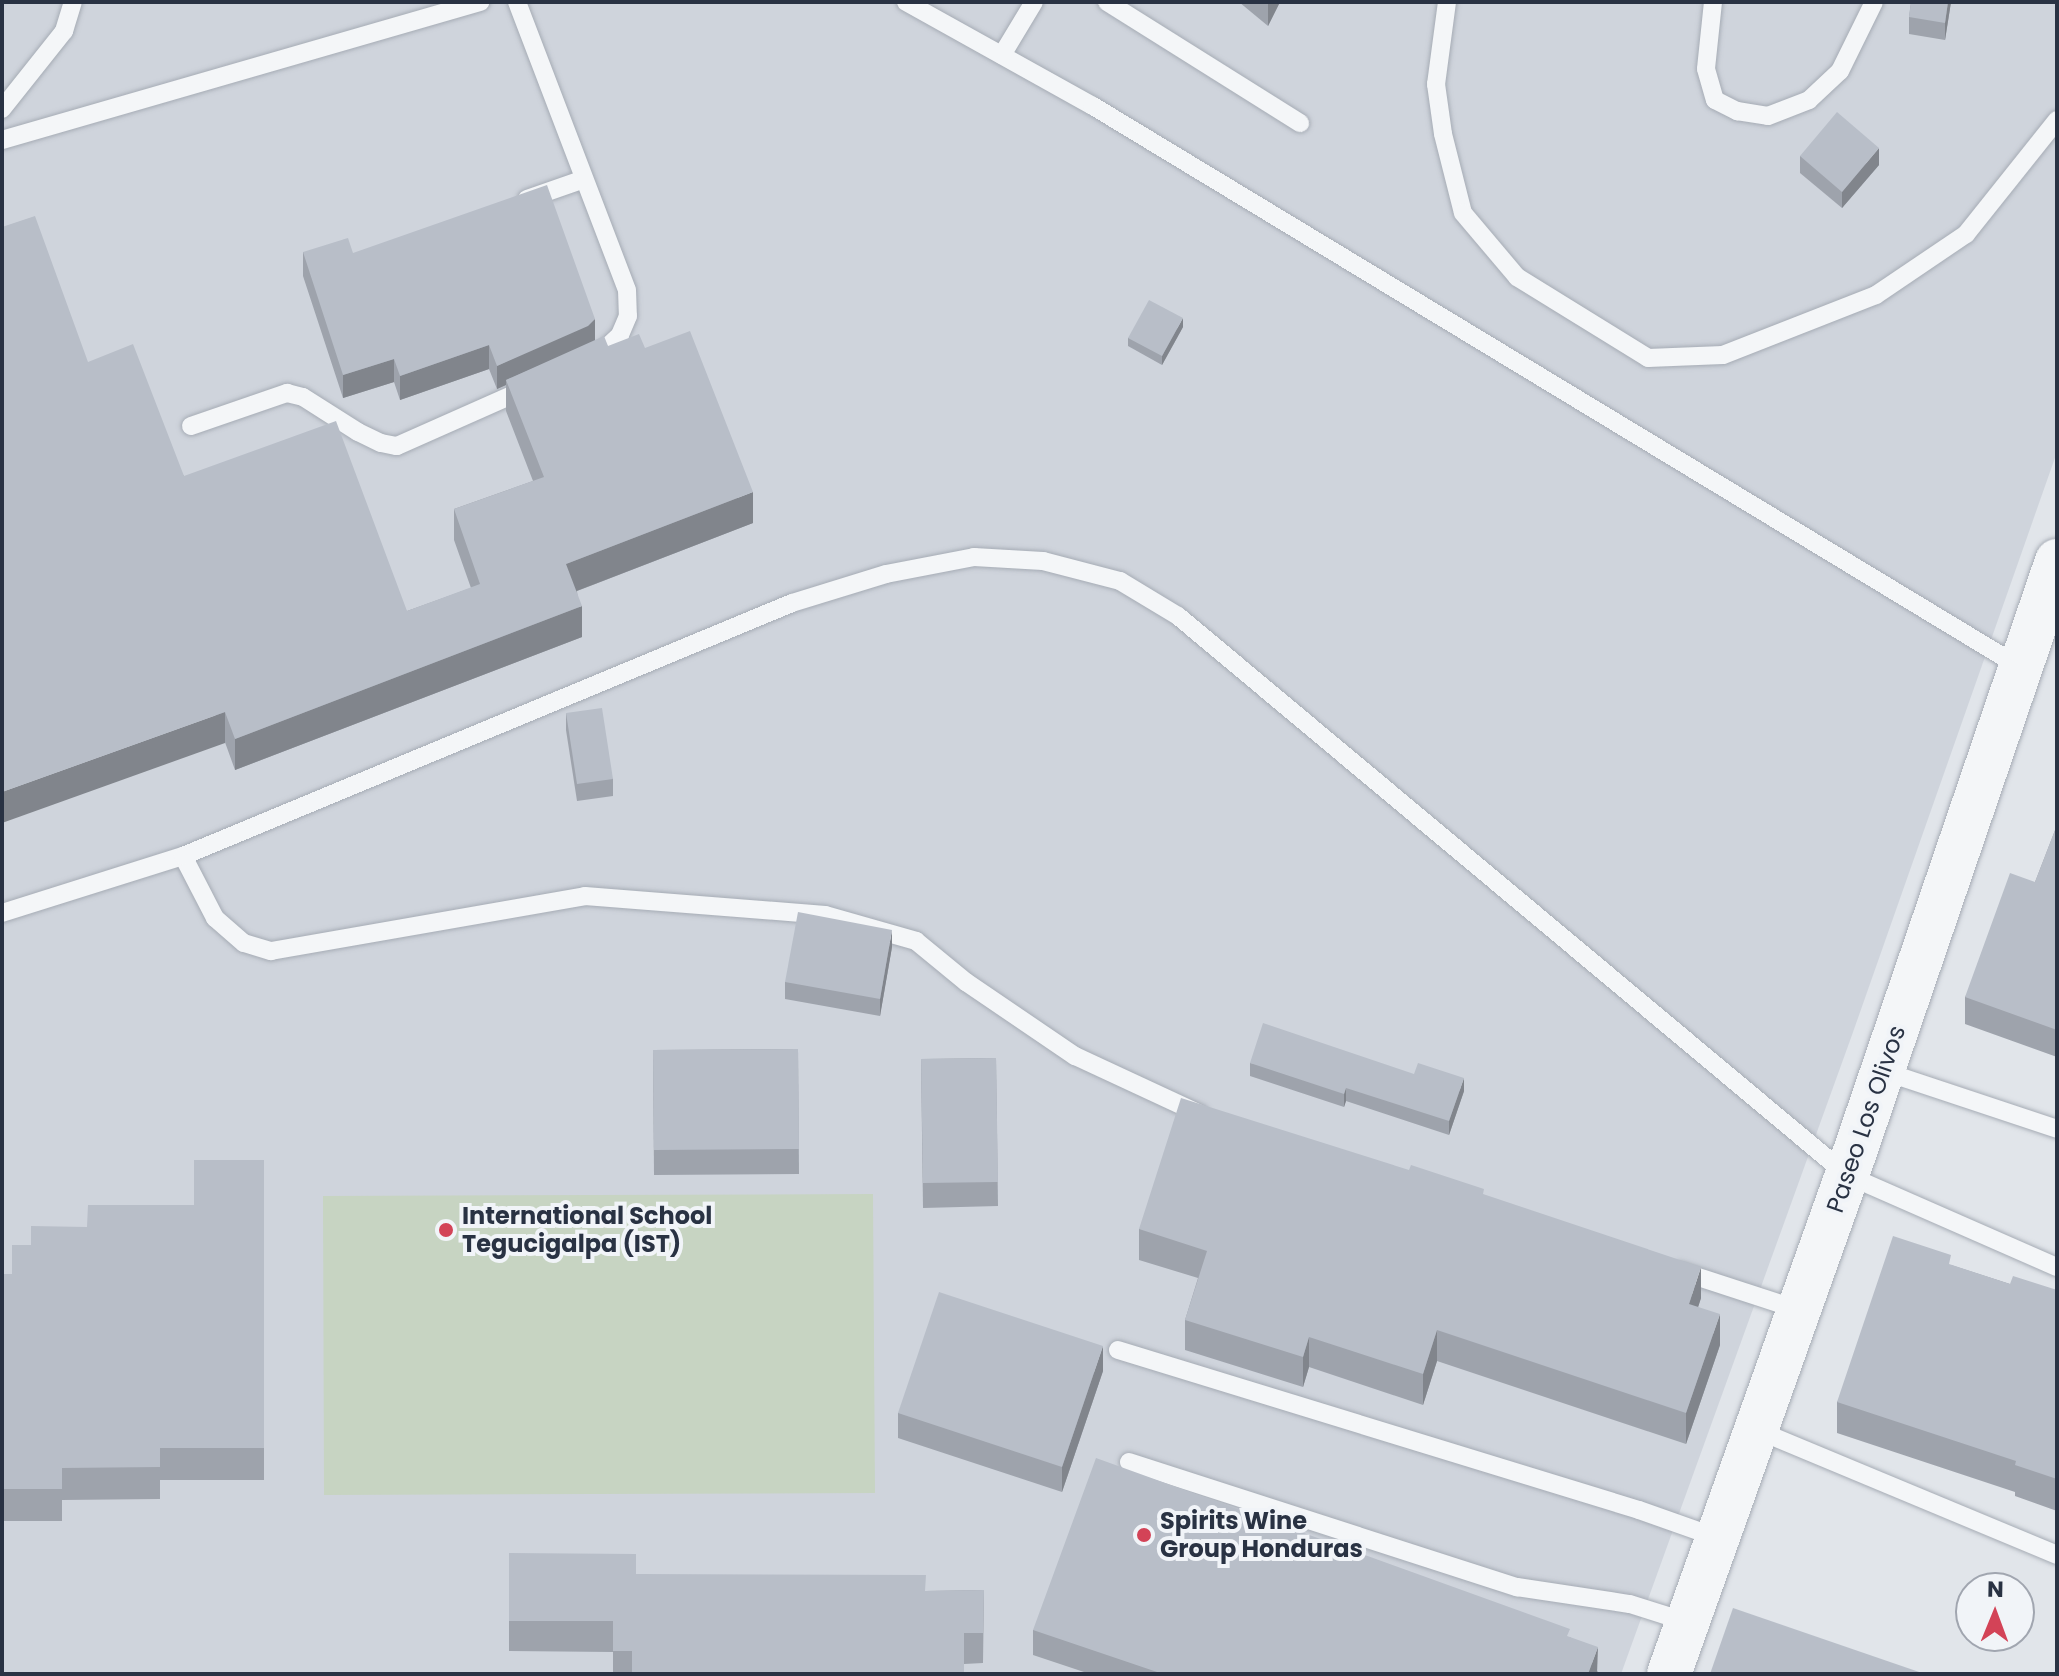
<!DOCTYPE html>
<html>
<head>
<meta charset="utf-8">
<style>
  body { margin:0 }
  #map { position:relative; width:2059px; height:1676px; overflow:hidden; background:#e1e5ea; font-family:Poppins,sans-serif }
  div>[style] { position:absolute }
  .built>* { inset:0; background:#cfd4dc }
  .green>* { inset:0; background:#c7d4c2 }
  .roads { filter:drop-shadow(0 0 2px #a6acb5) drop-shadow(0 0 2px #a6acb5) }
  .service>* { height:18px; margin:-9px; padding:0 9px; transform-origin:9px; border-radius:9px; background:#f4f6f8 }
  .tertiary>* { height:44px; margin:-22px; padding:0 22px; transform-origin:22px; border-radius:22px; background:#f4f6f8 }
  .wall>* { inset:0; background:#9ea3ac }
  .shaded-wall>* { inset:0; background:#81858c }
  .building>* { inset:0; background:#b8bec8 }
  .dots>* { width:22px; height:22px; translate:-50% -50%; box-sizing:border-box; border:4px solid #f1f4f8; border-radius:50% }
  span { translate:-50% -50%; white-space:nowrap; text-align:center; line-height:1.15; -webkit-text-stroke:8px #f1f4f8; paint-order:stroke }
  .street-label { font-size:24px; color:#293243 }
  .poi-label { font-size:24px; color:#293243; font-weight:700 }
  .left { translate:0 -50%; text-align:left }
  .frame { position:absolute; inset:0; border:4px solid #293243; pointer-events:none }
  .north { position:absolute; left:1955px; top:1572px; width:80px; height:80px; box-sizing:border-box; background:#f1f4f8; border:2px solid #a1a6b0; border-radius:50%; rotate:1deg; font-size:22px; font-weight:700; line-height:32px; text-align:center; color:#293243 }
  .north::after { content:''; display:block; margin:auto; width:28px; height:36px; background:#d34357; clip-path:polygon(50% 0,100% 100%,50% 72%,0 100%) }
</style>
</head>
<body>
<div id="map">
  <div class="built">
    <div style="clip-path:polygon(2px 2px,2057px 2px,2057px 452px,1852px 1035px,1621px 1674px,2px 1674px)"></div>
  </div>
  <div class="green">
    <div style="clip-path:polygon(873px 1194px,875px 1493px,324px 1495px,323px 1196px)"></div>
  </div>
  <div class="roads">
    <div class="service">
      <div style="left:517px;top:2px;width:308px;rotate:69.1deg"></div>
      <div style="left:627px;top:290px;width:26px;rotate:88deg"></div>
      <div style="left:628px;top:316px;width:21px;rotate:113deg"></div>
      <div style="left:620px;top:335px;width:38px;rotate:137deg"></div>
      <div style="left:906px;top:2px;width:214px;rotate:29.1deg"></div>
      <div style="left:1093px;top:106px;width:1084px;rotate:31.18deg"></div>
      <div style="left:1107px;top:2px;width:228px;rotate:32.1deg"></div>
      <div style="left:1447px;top:2px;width:83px;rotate:97.6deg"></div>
      <div style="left:1436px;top:84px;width:50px;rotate:82deg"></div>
      <div style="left:1443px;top:134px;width:81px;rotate:75.8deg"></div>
      <div style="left:1463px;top:213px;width:84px;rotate:49.8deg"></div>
      <div style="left:1517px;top:277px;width:154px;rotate:31.7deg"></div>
      <div style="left:1648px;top:358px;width:75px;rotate:-2.3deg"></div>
      <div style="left:1723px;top:355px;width:164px;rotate:-21.4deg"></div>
      <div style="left:1876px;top:295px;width:109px;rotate:-34.1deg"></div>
      <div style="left:1966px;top:234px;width:146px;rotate:-51.4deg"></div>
      <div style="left:1713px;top:2px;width:67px;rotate:96deg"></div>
      <div style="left:1706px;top:69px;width:32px;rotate:74deg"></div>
      <div style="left:1715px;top:100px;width:25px;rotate:27deg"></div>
      <div style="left:1737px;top:111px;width:31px;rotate:9deg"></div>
      <div style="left:1768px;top:116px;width:44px;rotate:-21.3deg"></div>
      <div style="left:1809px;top:100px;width:42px;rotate:-43.1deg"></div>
      <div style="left:1840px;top:71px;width:77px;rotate:-63.8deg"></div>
      <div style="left:1002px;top:55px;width:62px;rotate:-58.9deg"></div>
      <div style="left:2px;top:109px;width:100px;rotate:-51.5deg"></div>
      <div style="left:64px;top:31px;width:30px;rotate:-73deg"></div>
      <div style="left:2px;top:140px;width:498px;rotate:-16.1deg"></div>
      <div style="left:527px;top:199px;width:60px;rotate:-19.3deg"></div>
      <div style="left:191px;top:426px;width:102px;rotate:-19deg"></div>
      <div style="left:287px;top:393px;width:16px;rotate:14deg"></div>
      <div style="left:303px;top:397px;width:65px;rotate:32.5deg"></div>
      <div style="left:358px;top:432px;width:25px;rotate:26deg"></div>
      <div style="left:381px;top:443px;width:16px;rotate:11deg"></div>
      <div style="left:397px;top:446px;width:143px;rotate:-23.9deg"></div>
      <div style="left:183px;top:856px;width:70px;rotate:62.7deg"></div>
      <div style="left:215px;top:918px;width:38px;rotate:41deg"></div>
      <div style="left:244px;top:943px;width:28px;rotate:17deg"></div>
      <div style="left:271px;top:951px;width:319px;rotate:-9.9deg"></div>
      <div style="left:585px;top:896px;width:241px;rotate:4.5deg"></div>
      <div style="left:825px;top:915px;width:95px;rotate:15.9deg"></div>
      <div style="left:916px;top:941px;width:65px;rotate:39.4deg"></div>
      <div style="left:966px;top:982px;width:132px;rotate:34.2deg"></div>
      <div style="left:1075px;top:1056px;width:138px;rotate:24.9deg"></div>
      <div style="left:2px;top:913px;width:190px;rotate:-17.5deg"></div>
      <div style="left:183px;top:856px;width:659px;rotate:-22.56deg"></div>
      <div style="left:792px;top:603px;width:98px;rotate:-17.1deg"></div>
      <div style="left:886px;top:574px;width:90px;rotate:-10.9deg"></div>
      <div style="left:974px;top:557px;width:69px;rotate:3.3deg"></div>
      <div style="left:1043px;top:561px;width:80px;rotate:14.6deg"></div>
      <div style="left:1120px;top:581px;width:68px;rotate:31.1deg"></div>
      <div style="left:1178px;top:616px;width:872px;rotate:39.88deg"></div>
      <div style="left:1847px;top:1175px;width:229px;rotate:23.7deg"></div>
      <div style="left:1883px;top:1071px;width:183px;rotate:18.4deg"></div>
      <div style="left:1680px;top:1271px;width:125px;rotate:18.1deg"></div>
      <div style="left:1118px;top:1350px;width:545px;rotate:17.07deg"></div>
      <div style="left:1639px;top:1510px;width:84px;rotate:19.5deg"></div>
      <div style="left:1757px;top:1430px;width:325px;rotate:22.6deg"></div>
      <div style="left:1129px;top:1462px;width:408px;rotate:17.9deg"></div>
      <div style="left:1517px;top:1587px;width:114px;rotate:8.6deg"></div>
      <div style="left:1630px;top:1604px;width:60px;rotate:17.5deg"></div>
    </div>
    <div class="tertiary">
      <div style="left:1669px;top:1674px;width:530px;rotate:-70.37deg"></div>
      <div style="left:1847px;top:1175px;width:649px;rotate:-71.12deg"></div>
    </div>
  </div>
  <div class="wall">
    <div style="clip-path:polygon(1239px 2px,1280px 2px,1268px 26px)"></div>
    <div style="clip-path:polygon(1911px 2px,1951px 2px,1945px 40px,1909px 34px,1909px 17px)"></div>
    <div style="clip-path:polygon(1800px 156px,1879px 165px,1842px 208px,1800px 173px)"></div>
    <div style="clip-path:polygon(303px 252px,353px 253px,595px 340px,608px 346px,645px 348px,753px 523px,577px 591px,582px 637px,235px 770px,88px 362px,184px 476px,407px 611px,471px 588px,454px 540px,454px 509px,533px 481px,506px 411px,506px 385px,497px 389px,489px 369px,400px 400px,394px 382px,343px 398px,303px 276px)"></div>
    <div style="clip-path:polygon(1183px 327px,1162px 365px,1128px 346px,1128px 338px)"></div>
    <div style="clip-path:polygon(566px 713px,613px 779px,613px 796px,577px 801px,566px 730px)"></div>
    <div style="clip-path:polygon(2057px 825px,2057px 1057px,1965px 1024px,1965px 997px,2035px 882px)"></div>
    <div style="clip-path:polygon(892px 947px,880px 1016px,785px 999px,785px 982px)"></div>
    <div style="clip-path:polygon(798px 1049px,799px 1174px,654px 1175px,653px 1050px)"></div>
    <div style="clip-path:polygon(996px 1058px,998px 1206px,923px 1208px,921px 1059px)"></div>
    <div style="clip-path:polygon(1250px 1063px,1464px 1091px,1449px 1135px,1346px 1101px,1344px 1107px,1250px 1076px)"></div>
    <div style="clip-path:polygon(264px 1160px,264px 1480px,160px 1480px,160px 1499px,62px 1500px,62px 1521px,2px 1521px,2px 1274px,12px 1274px,31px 1245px,87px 1227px,194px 1205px)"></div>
    <div style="clip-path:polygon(1484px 1195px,1701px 1298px,1698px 1307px,1720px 1345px,1686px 1444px,1437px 1361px,1423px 1405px,1309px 1367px,1303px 1387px,1185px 1350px,1185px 1320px,1198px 1278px,1139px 1260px,1139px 1229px)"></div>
    <div style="clip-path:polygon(1951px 1265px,2010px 1284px,2057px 1290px,2057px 1511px,2015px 1496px,2015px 1492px,1837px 1433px,1837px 1402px)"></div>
    <div style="clip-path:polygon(1103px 1371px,1062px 1492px,898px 1438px,898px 1413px)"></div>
    <div style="clip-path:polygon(509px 1553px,636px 1574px,926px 1591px,984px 1590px,983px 1663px,964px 1664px,964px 1674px,613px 1674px,613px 1652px,509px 1651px)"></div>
    <div style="clip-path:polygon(1033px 1630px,1570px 1637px,1598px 1672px,1597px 1674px,1090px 1674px,1033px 1655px)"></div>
  </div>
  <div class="shaded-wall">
    <div style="clip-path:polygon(1268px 2px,1280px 2px,1268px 26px)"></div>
    <div style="clip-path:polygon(1948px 2px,1951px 2px,1945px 40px,1945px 23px)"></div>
    <div style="clip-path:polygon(1879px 148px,1879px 165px,1842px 208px,1842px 192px)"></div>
    <div style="clip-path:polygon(1183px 318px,1183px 327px,1162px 365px,1162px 356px)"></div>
    <div style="clip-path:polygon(595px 319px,595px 342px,506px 380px,506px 385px,497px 389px,497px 366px)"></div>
    <div style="clip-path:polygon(489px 345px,489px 369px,400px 400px,400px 376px)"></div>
    <div style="clip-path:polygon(394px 359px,394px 382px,343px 398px,343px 375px)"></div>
    <div style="clip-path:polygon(753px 492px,753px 523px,566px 595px,566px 564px)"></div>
    <div style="clip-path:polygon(582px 606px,582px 637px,235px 770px,235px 739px)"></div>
    <div style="clip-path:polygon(225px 712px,225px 743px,2px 823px,2px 792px)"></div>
    <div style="clip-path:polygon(892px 930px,892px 947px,880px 1016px,880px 999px)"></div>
    <div style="clip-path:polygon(1464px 1078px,1464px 1091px,1449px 1135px,1449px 1121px)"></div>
    <div style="clip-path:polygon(1346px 1088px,1346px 1101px,1344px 1107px,1344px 1094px)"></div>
    <div style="clip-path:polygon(1701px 1267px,1701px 1298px,1689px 1335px,1689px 1304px)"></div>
    <div style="clip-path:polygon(1720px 1314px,1720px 1345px,1686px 1444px,1686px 1413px)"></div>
    <div style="clip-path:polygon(1437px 1330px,1437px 1361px,1423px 1405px,1423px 1374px)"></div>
    <div style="clip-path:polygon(1309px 1337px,1309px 1367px,1303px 1387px,1303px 1357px)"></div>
    <div style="clip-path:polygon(1103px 1346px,1103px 1371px,1062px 1492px,1062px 1467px)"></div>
    <div style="clip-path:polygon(1598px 1647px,1597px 1674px,1588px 1674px)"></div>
  </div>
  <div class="building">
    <div style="clip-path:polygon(1911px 2px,1948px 2px,1945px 23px,1909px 17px)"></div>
    <div style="clip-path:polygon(1837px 112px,1879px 148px,1842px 192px,1800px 156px)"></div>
    <div style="clip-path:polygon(547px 185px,595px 319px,588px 326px,497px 366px,489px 345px,400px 376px,394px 359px,343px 375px,303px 252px,348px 238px,353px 253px)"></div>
    <div style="clip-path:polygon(35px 216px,88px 362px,133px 344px,184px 476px,336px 421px,407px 611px,480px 584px,454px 509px,544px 477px,506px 380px,604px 336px,608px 346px,639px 334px,645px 348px,690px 331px,753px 492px,566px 564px,582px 606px,235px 739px,225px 712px,2px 792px,2px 227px)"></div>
    <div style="clip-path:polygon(1149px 300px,1183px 318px,1162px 356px,1128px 338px)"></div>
    <div style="clip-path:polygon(602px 708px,613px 779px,577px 784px,566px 713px)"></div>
    <div style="clip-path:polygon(2057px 825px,2057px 1030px,1965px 997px,2010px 873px,2035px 882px)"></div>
    <div style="clip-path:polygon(798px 912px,892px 930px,880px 999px,785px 982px)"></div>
    <div style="clip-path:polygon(1263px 1023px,1414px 1074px,1418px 1063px,1464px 1078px,1449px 1121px,1346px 1088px,1344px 1094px,1250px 1063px)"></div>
    <div style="clip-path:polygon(798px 1049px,799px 1149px,654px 1150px,653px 1050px)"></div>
    <div style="clip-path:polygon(996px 1058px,998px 1182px,923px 1183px,921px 1059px)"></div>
    <div style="clip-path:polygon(1181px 1098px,1409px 1170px,1411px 1165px,1484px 1189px,1483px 1194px,1701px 1267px,1689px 1304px,1720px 1314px,1686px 1413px,1437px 1330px,1423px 1374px,1309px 1337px,1303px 1357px,1185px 1320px,1207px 1251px,1139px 1229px)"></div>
    <div style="clip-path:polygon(194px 1160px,264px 1160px,264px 1448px,160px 1448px,160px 1467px,62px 1468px,62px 1489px,2px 1489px,2px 1274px,12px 1274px,12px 1245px,31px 1245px,31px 1226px,87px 1227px,88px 1205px,194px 1205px)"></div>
    <div style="clip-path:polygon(1893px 1236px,1951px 1255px,1949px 1264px,2010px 1284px,2013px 1276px,2057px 1290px,2057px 1479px,2015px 1465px,2016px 1461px,1837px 1402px)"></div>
    <div style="clip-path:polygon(939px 1292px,1103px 1346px,1062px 1467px,898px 1413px)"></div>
    <div style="clip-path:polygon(1096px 1458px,1570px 1629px,1567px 1636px,1598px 1647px,1588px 1674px,1163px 1674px,1033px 1630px)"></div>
    <div style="clip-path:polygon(509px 1553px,636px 1554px,636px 1574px,926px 1575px,925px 1591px,984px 1590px,983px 1633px,964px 1633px,964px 1674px,632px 1674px,632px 1651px,613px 1651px,613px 1621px,509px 1621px)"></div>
    <div style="clip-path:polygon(1733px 1608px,1925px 1674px,1710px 1674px)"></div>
  </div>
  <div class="dots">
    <div style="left:446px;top:1230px;background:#d34357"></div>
    <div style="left:1144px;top:1535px;background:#d34357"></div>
  </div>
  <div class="street-label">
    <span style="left:1866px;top:1119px;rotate:-71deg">Paseo Los Olivos</span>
  </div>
  <div class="poi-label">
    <span class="left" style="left:462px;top:1230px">International School<br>Tegucigalpa (IST)</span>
    <span class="left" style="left:1160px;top:1535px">Spirits Wine<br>Group Honduras</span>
  </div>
  <div class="frame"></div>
  <div class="north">N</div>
</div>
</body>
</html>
